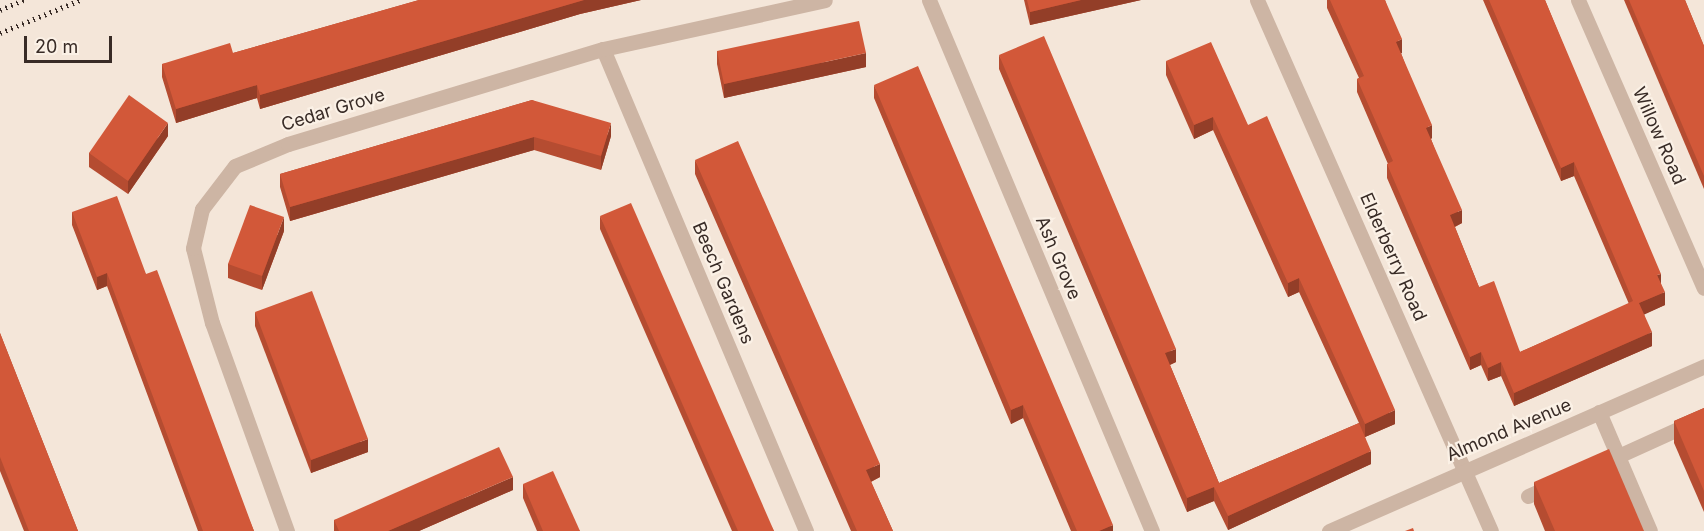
<!DOCTYPE html>
<html>
<head>
<meta charset="utf-8">
<style>
  body { margin:0 }
  #map { position:relative; width:1704px; height:531px; overflow:hidden; background:#f4e6d9; font-family:Inter,sans-serif }
  div>[style] { position:absolute }
  .minor>* { height:15px; margin:-7.5px; padding:0 7.5px; transform-origin:7.5px; border-radius:7.5px; background:#cdb5a4 }
  .rail>* { height:4.5px; margin-top:-2.25px; transform-origin:0; background:repeating-linear-gradient(90deg,#382b26 0 1.5px,transparent 0 6px) }
  .wall>* { inset:0; background:#b54c31 }
  .shaded-wall>* { inset:0; background:#933e28 }
  .building>* { inset:0; background:#d25839 }
  span { translate:-50% -50%; white-space:nowrap; text-align:center; line-height:1.15; -webkit-text-stroke:4.5px #fbf1e6; paint-order:stroke }
  .street-label { font-size:18px; color:#382b26 }
  .scale { position:absolute; left:24px; top:36px; width:88px; height:27px; box-sizing:border-box; border:3px solid #382b26; border-top:0; padding-left:8px; font-size:18px; line-height:21px; white-space:nowrap; color:#382b26; -webkit-text-stroke:4px #fbf1e6; paint-order:stroke }
</style>
</head>
<body>
<div id="map">
  <div class="minor">
    <div style="left:929px;top:0;width:576px;rotate:67.22deg"></div>
    <div style="left:1257px;top:0;width:580px;rotate:66.22deg"></div>
    <div style="left:1578px;top:0;width:314px;rotate:66.4deg"></div>
    <div style="left:603px;top:49px;width:523px;rotate:67.16deg"></div>
    <div style="left:1599px;top:412px;width:129px;rotate:66.8deg"></div>
    <div style="left:1594px;top:467px;width:121px;rotate:-24.4deg"></div>
    <div style="left:1528px;top:496px;width:27px;rotate:-24deg"></div>
    <div style="left:287px;top:531px;width:221px;rotate:-109.8deg"></div>
    <div style="left:212px;top:323px;width:77px;rotate:-104.2deg"></div>
    <div style="left:193px;top:248px;width:40px;rotate:-77deg"></div>
    <div style="left:202px;top:209px;width:54px;rotate:-52.5deg"></div>
    <div style="left:235px;top:166px;width:57px;rotate:-22.5deg"></div>
    <div style="left:288px;top:144px;width:329px;rotate:-16.8deg"></div>
    <div style="left:603px;top:49px;width:227px;rotate:-12.4deg"></div>
    <div style="left:1329px;top:531px;width:410px;rotate:-23.7deg"></div>
  </div>
  <div class="rail">
    <div style="left:0;top:10px;width:26px;rotate:-23deg"></div>
    <div style="left:0;top:33px;width:87px;rotate:-22.4deg"></div>
  </div>
  <div class="wall">
    <div style="clip-path:polygon(419px 0,641px 0,580px 14px,260px 109px,257px 98px,176px 123px,162px 77px,162px 64px,233px 53px)"></div>
    <div style="clip-path:polygon(1024px 0,1141px 0,1030px 25px)"></div>
    <div style="clip-path:polygon(1327px 0,1385px 0,1402px 53px,1401px 53px,1432px 138px,1431px 139px,1462px 223px,1455px 227px,1479px 287px,1520px 352px,1629px 304px,1574px 176px,1561px 181px,1483px 0,1545px 0,1661px 284px,1665px 305px,1644px 314px,1652px 346px,1514px 406px,1501px 376px,1488px 381px,1481px 365px,1470px 370px,1387px 178px,1387px 164px,1388px 164px,1357px 92px,1357px 79px,1359px 78px,1327px 8px)"></div>
    <div style="clip-path:polygon(1624px 0,1685px 0,1704px 46px,1704px 189px)"></div>
    <div style="clip-path:polygon(717px 51px,866px 67px,724px 98px,717px 64px)"></div>
    <div style="clip-path:polygon(999px 55px,1176px 362px,1170px 365px,1219px 483px,1359px 423px,1299px 292px,1288px 297px,1213px 130px,1194px 139px,1166px 75px,1166px 61px,1248px 125px,1395px 424px,1365px 437px,1371px 464px,1228px 530px,1214px 501px,1187px 512px,999px 69px)"></div>
    <div style="clip-path:polygon(874px 85px,1113px 531px,1071px 531px,1023px 418px,1011px 424px,874px 98px)"></div>
    <div style="clip-path:polygon(532px 100px,611px 136px,601px 170px,534px 150px,290px 221px,280px 187px,280px 174px)"></div>
    <div style="clip-path:polygon(168px 136px,128px 194px,89px 167px,89px 153px)"></div>
    <div style="clip-path:polygon(695px 160px,880px 477px,871px 482px,893px 531px,851px 531px,695px 174px)"></div>
    <div style="clip-path:polygon(72px 212px,146px 274px,254px 531px,198px 531px,107px 286px,97px 290px,72px 225px)"></div>
    <div style="clip-path:polygon(600px 216px,774px 531px,732px 531px,600px 229px)"></div>
    <div style="clip-path:polygon(284px 231px,262px 290px,228px 278px,228px 264px)"></div>
    <div style="clip-path:polygon(255px 312px,368px 452px,311px 473px,255px 326px)"></div>
    <div style="clip-path:polygon(0 333px,78px 531px,24px 531px,0 471px)"></div>
    <div style="clip-path:polygon(1704px 408px,1704px 512px,1674px 443px,1674px 421px)"></div>
    <div style="clip-path:polygon(1534px 482px,1644px 531px,1545px 531px,1534px 504px)"></div>
    <div style="clip-path:polygon(523px 484px,580px 531px,537px 531px,523px 498px)"></div>
    <div style="clip-path:polygon(513px 490px,419px 531px,334px 531px,334px 520px)"></div>
  </div>
  <div class="shaded-wall">
    <div style="clip-path:polygon(584px 0,641px 0,580px 14px,260px 109px,260px 95px)"></div>
    <div style="clip-path:polygon(1081px 0,1141px 0,1030px 25px,1030px 12px)"></div>
    <div style="clip-path:polygon(1402px 39px,1402px 53px,1396px 56px,1396px 42px)"></div>
    <div style="clip-path:polygon(866px 53px,866px 67px,724px 98px,724px 84px)"></div>
    <div style="clip-path:polygon(257px 85px,257px 98px,176px 123px,176px 109px)"></div>
    <div style="clip-path:polygon(1213px 117px,1213px 130px,1194px 139px,1194px 125px)"></div>
    <div style="clip-path:polygon(168px 123px,168px 136px,128px 194px,128px 181px)"></div>
    <div style="clip-path:polygon(611px 123px,611px 136px,601px 170px,601px 156px)"></div>
    <div style="clip-path:polygon(1432px 125px,1432px 138px,1426px 141px,1426px 128px)"></div>
    <div style="clip-path:polygon(534px 137px,534px 150px,290px 221px,290px 207px)"></div>
    <div style="clip-path:polygon(1574px 162px,1574px 176px,1561px 181px,1561px 168px)"></div>
    <div style="clip-path:polygon(1462px 210px,1462px 223px,1450px 229px,1450px 215px)"></div>
    <div style="clip-path:polygon(284px 217px,284px 231px,262px 290px,262px 276px)"></div>
    <div style="clip-path:polygon(107px 273px,107px 286px,97px 290px,97px 277px)"></div>
    <div style="clip-path:polygon(1661px 274px,1661px 287px,1657px 275px)"></div>
    <div style="clip-path:polygon(1299px 278px,1299px 292px,1288px 297px,1288px 283px)"></div>
    <div style="clip-path:polygon(1665px 292px,1665px 305px,1639px 317px,1639px 303px)"></div>
    <div style="clip-path:polygon(1652px 332px,1652px 346px,1514px 406px,1514px 393px)"></div>
    <div style="clip-path:polygon(1176px 349px,1176px 362px,1165px 367px,1165px 353px)"></div>
    <div style="clip-path:polygon(1481px 352px,1481px 365px,1470px 370px,1470px 357px)"></div>
    <div style="clip-path:polygon(1501px 362px,1501px 376px,1488px 381px,1488px 368px)"></div>
    <div style="clip-path:polygon(1023px 405px,1023px 418px,1011px 424px,1011px 410px)"></div>
    <div style="clip-path:polygon(1395px 410px,1395px 424px,1365px 437px,1365px 424px)"></div>
    <div style="clip-path:polygon(368px 439px,368px 452px,311px 473px,311px 460px)"></div>
    <div style="clip-path:polygon(1371px 451px,1371px 464px,1228px 530px,1228px 516px)"></div>
    <div style="clip-path:polygon(880px 464px,880px 477px,866px 484px,866px 470px)"></div>
    <div style="clip-path:polygon(513px 477px,513px 490px,419px 531px,388px 531px)"></div>
    <div style="clip-path:polygon(1214px 487px,1214px 501px,1187px 512px,1187px 498px)"></div>
    <div style="clip-path:polygon(1113px 525px,1113px 531px,1099px 531px)"></div>
  </div>
  <div class="building">
    <div style="clip-path:polygon(419px 0,584px 0,260px 95px,257px 85px,176px 109px,162px 64px,230px 43px,233px 53px)"></div>
    <div style="clip-path:polygon(1027px 0,1081px 0,1030px 12px)"></div>
    <div style="clip-path:polygon(1330px 0,1385px 0,1402px 39px,1396px 42px,1432px 125px,1426px 128px,1462px 210px,1450px 215px,1479px 287px,1494px 281px,1520px 352px,1633px 301px,1574px 162px,1561px 168px,1489px 0,1545px 0,1661px 274px,1657px 275px,1665px 292px,1639px 303px,1652px 332px,1514px 393px,1501px 362px,1488px 368px,1481px 352px,1470px 357px,1387px 164px,1393px 161px,1357px 79px,1364px 76px)"></div>
    <div style="clip-path:polygon(1629px 0,1685px 0,1704px 46px,1704px 176px)"></div>
    <div style="clip-path:polygon(859px 21px,866px 53px,724px 84px,717px 51px)"></div>
    <div style="clip-path:polygon(1044px 36px,1176px 349px,1165px 353px,1219px 483px,1359px 423px,1371px 451px,1228px 516px,1214px 487px,1187px 498px,999px 55px)"></div>
    <div style="clip-path:polygon(1211px 42px,1248px 125px,1267px 116px,1395px 410px,1365px 424px,1299px 278px,1288px 283px,1213px 117px,1194px 125px,1166px 61px)"></div>
    <div style="clip-path:polygon(918px 66px,1113px 525px,1099px 531px,1077px 531px,1023px 405px,1011px 410px,874px 85px)"></div>
    <div style="clip-path:polygon(129px 95px,168px 123px,128px 181px,89px 153px)"></div>
    <div style="clip-path:polygon(532px 100px,611px 123px,601px 156px,534px 137px,290px 207px,280px 174px)"></div>
    <div style="clip-path:polygon(738px 141px,880px 464px,866px 470px,893px 531px,857px 531px,695px 160px)"></div>
    <div style="clip-path:polygon(117px 196px,146px 274px,157px 270px,254px 531px,203px 531px,107px 273px,97px 277px,72px 212px)"></div>
    <div style="clip-path:polygon(631px 203px,774px 531px,738px 531px,600px 216px)"></div>
    <div style="clip-path:polygon(250px 205px,284px 217px,262px 276px,228px 264px)"></div>
    <div style="clip-path:polygon(312px 291px,368px 439px,311px 460px,255px 312px)"></div>
    <div style="clip-path:polygon(0 333px,78px 531px,29px 531px,0 457px)"></div>
    <div style="clip-path:polygon(1704px 408px,1704px 491px,1674px 421px)"></div>
    <div style="clip-path:polygon(499px 447px,513px 477px,388px 531px,339px 531px,334px 520px)"></div>
    <div style="clip-path:polygon(1609px 449px,1644px 531px,1555px 531px,1534px 482px)"></div>
    <div style="clip-path:polygon(553px 471px,580px 531px,543px 531px,523px 484px)"></div>
    <div style="clip-path:polygon(1413px 528px,1414px 531px,1405px 531px)"></div>
  </div>
  <div class="street-label">
    <span style="left:333px;top:110px;rotate:-17deg">Cedar Grove</span>
    <span style="left:1659px;top:136px;rotate:66deg">Willow Road</span>
    <span style="left:1393px;top:257px;rotate:66deg">Elderberry Road</span>
    <span style="left:1058px;top:258px;rotate:67deg">Ash Grove</span>
    <span style="left:723px;top:283px;rotate:67deg">Beech Gardens</span>
    <span style="left:1509px;top:430px;rotate:-23deg">Almond Avenue</span>
  </div>
  <div class="scale">20 m</div>
</div>
</body>
</html>
